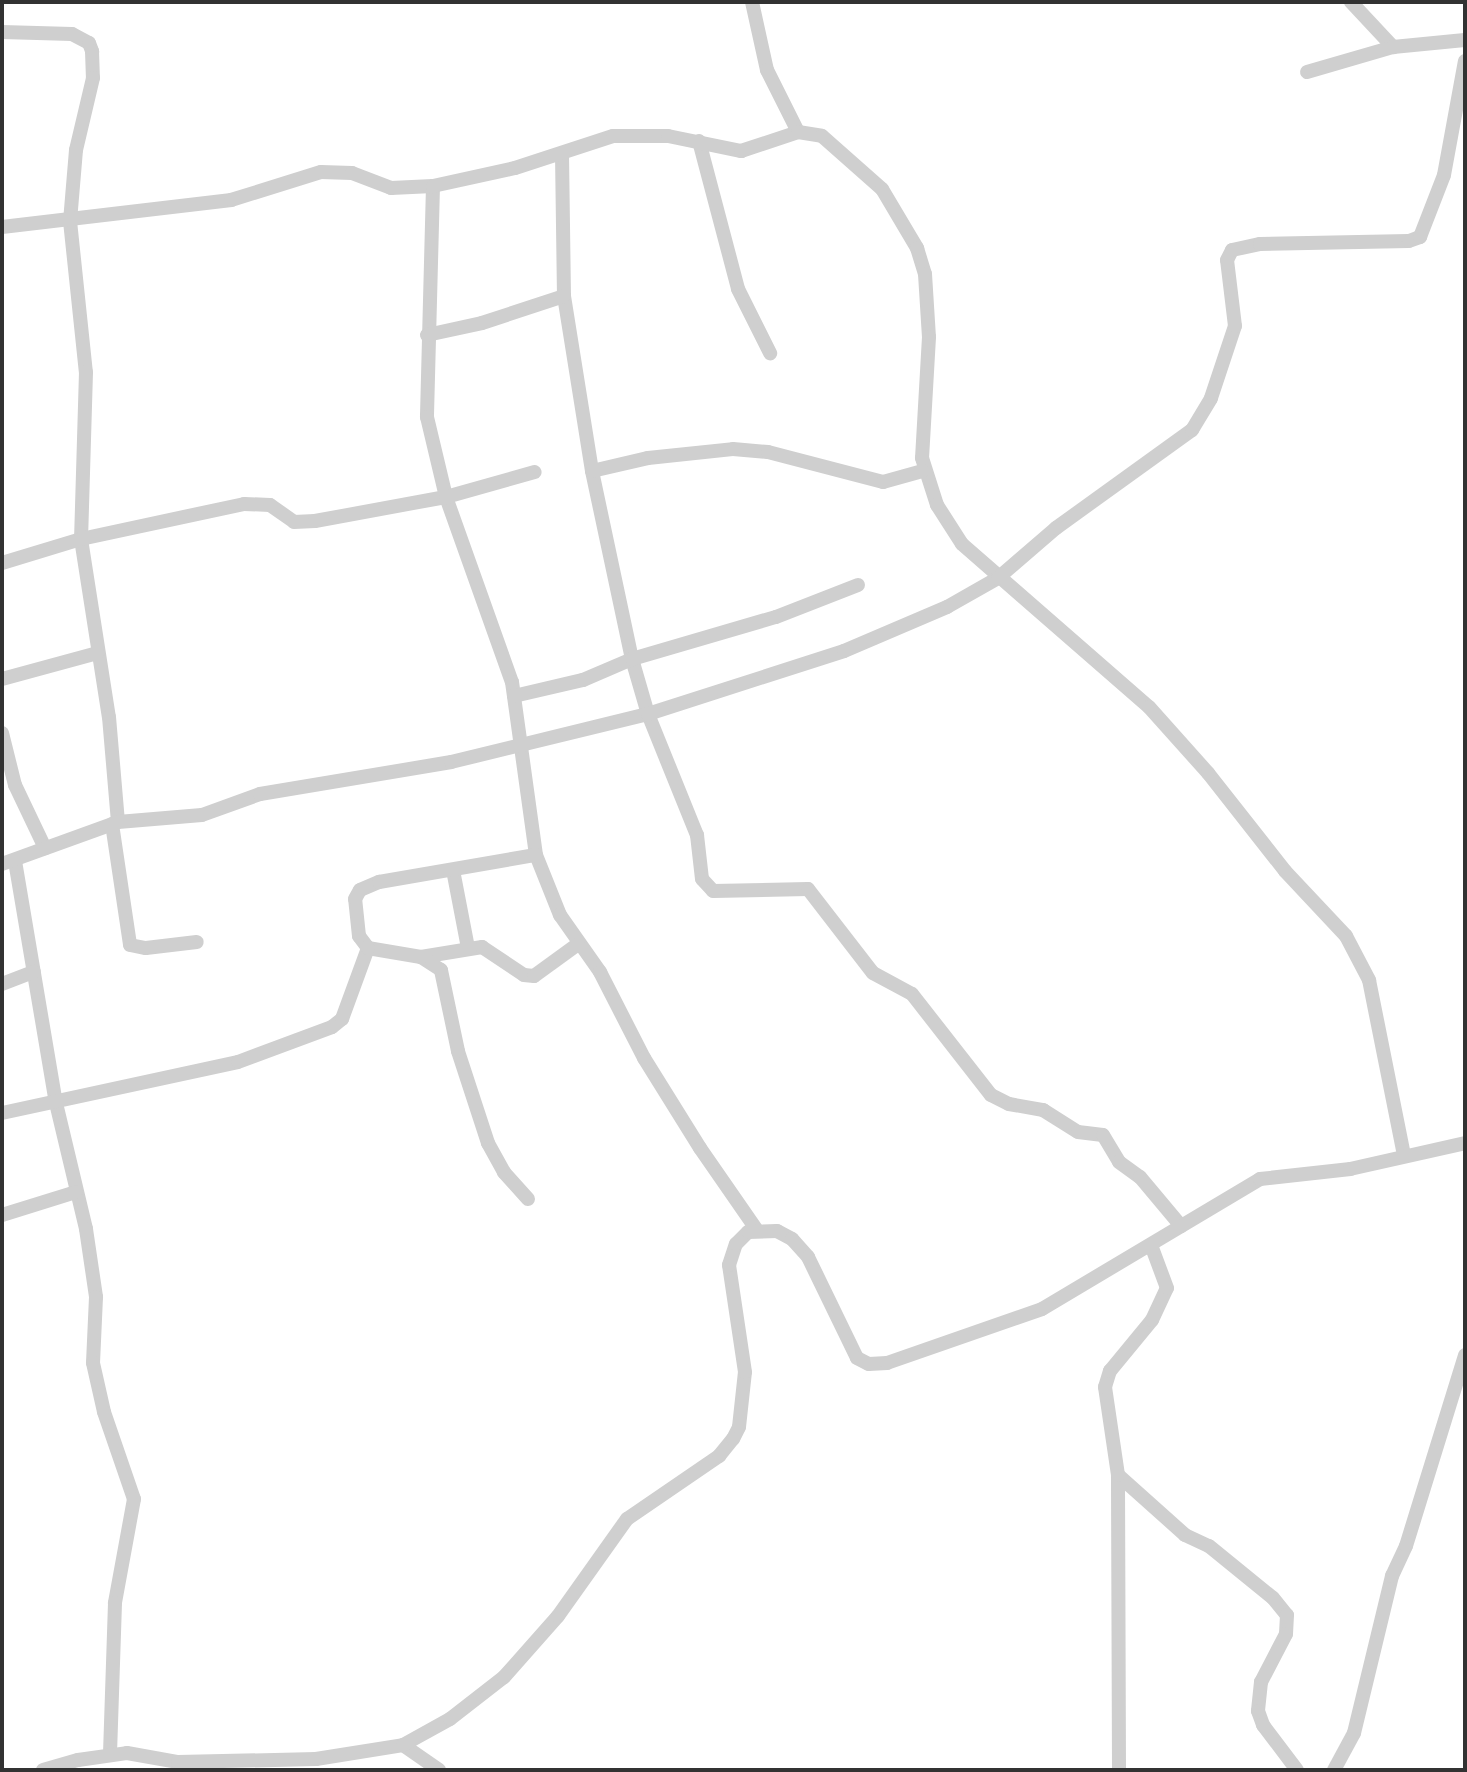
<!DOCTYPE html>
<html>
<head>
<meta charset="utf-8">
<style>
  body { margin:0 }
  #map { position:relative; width:1467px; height:1772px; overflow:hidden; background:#fff; font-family:"Work Sans",sans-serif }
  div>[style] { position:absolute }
  .minor>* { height:14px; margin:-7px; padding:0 7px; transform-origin:7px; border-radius:7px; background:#cfcfcf }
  span { translate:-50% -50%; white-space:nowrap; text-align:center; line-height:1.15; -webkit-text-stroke:7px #fff; paint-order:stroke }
  .frame { position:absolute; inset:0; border:4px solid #323232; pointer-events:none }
</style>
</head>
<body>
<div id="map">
  <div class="minor">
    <div style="left:752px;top:2px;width:70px;rotate:77.6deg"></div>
    <div style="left:767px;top:70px;width:69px;rotate:63.4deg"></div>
    <div style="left:1351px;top:2px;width:62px;rotate:47deg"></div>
    <div style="left:2px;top:32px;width:70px;rotate:1.6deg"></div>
    <div style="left:72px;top:34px;width:19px;rotate:28deg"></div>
    <div style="left:89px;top:43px;width:9px;rotate:69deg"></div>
    <div style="left:92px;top:51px;width:27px;rotate:88deg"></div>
    <div style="left:93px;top:78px;width:74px;rotate:103.3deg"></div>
    <div style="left:76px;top:150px;width:71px;rotate:94.8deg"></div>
    <div style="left:70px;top:221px;width:152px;rotate:84deg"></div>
    <div style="left:86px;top:372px;width:167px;rotate:91.7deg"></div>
    <div style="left:81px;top:539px;width:180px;rotate:81.1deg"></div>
    <div style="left:109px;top:717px;width:105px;rotate:85.1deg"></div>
    <div style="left:1307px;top:72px;width:90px;rotate:-16.2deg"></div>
    <div style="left:1393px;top:47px;width:72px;rotate:-5.6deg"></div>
    <div style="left:699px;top:141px;width:153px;rotate:75.2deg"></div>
    <div style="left:738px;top:289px;width:72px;rotate:63.4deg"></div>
    <div style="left:562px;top:154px;width:142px;rotate:89.2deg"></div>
    <div style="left:564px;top:296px;width:177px;rotate:80.9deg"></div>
    <div style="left:592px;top:471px;width:192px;rotate:78deg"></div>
    <div style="left:632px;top:659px;width:57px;rotate:73.8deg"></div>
    <div style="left:648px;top:714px;width:131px;rotate:68deg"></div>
    <div style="left:697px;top:835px;width:44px;rotate:83.5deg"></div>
    <div style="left:702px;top:879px;width:16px;rotate:47deg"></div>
    <div style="left:713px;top:891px;width:95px;rotate:-1.2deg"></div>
    <div style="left:808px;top:889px;width:106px;rotate:52.3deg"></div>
    <div style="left:873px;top:973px;width:44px;rotate:28.3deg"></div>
    <div style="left:912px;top:994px;width:128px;rotate:52deg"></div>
    <div style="left:991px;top:1095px;width:20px;rotate:27deg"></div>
    <div style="left:1009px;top:1104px;width:35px;rotate:10deg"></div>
    <div style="left:1043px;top:1110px;width:41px;rotate:32.2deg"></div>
    <div style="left:1078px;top:1132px;width:25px;rotate:7deg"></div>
    <div style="left:1103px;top:1135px;width:31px;rotate:59deg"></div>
    <div style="left:1119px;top:1162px;width:26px;rotate:36deg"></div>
    <div style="left:1140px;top:1177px;width:64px;rotate:50.1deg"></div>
    <div style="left:433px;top:186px;width:231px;rotate:91.5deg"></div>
    <div style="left:427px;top:417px;width:82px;rotate:76.6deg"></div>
    <div style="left:446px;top:497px;width:196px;rotate:70.4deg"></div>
    <div style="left:512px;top:682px;width:175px;rotate:82.1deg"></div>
    <div style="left:536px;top:855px;width:65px;rotate:68.2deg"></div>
    <div style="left:560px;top:915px;width:70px;rotate:54.9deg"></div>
    <div style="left:600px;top:972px;width:97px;rotate:62.9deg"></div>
    <div style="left:644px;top:1058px;width:106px;rotate:58.1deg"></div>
    <div style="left:700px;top:1148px;width:98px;rotate:55.3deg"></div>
    <div style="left:2px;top:227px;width:231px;rotate:-6.7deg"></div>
    <div style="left:231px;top:200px;width:94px;rotate:-17.3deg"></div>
    <div style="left:321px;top:172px;width:31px;rotate:2deg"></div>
    <div style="left:352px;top:173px;width:42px;rotate:21deg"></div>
    <div style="left:391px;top:188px;width:42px;rotate:-2.7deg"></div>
    <div style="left:433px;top:186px;width:84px;rotate:-12.4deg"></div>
    <div style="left:515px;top:168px;width:103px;rotate:-18.1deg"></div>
    <div style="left:613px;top:136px;width:55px"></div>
    <div style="left:668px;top:136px;width:75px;rotate:11.6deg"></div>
    <div style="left:741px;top:151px;width:60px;rotate:-18.4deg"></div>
    <div style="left:798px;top:132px;width:24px;rotate:9deg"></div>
    <div style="left:822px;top:136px;width:80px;rotate:41.5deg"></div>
    <div style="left:882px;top:189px;width:69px;rotate:59.3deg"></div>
    <div style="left:917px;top:248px;width:27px;rotate:73deg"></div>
    <div style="left:925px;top:274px;width:63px;rotate:86.4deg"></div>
    <div style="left:929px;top:337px;width:121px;rotate:93.3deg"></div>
    <div style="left:922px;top:458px;width:49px;rotate:72.3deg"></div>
    <div style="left:937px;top:505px;width:46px;rotate:57.3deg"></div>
    <div style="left:962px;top:544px;width:248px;rotate:41.1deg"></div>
    <div style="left:1149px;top:707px;width:89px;rotate:48.2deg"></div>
    <div style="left:1208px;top:773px;width:125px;rotate:51.8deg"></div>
    <div style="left:1285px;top:871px;width:89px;rotate:46.8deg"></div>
    <div style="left:1346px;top:936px;width:50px;rotate:62.4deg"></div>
    <div style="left:1369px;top:980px;width:178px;rotate:78.7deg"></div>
    <div style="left:427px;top:335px;width:56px;rotate:-12.3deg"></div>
    <div style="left:482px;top:323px;width:86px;rotate:-18.2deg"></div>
    <div style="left:592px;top:471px;width:57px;rotate:-13.1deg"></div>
    <div style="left:648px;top:458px;width:85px;rotate:-6deg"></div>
    <div style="left:733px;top:449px;width:35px;rotate:5deg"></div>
    <div style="left:768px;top:452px;width:119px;rotate:14.6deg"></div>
    <div style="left:883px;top:482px;width:41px;rotate:-15.4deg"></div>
    <div style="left:2px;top:563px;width:83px;rotate:-16.9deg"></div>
    <div style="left:81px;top:539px;width:167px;rotate:-12.1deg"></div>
    <div style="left:244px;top:504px;width:26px;rotate:2deg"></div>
    <div style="left:270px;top:505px;width:29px;rotate:35deg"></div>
    <div style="left:294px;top:522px;width:21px;rotate:-3deg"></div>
    <div style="left:315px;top:521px;width:133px;rotate:-10.4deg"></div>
    <div style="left:446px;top:497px;width:92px;rotate:-15.7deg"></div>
    <div style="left:2px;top:679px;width:99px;rotate:-15.2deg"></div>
    <div style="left:514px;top:696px;width:71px;rotate:-13.1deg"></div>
    <div style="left:583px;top:680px;width:53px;rotate:-23.2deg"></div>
    <div style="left:632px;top:659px;width:150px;rotate:-16.3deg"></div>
    <div style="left:776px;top:617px;width:88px;rotate:-21.3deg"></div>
    <div style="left:2px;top:733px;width:54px;rotate:76deg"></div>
    <div style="left:15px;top:785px;width:70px;rotate:64.5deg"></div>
    <div style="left:112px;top:824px;width:122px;rotate:81.5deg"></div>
    <div style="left:130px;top:945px;width:16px;rotate:11deg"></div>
    <div style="left:146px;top:948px;width:51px;rotate:-6.7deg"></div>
    <div style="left:15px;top:861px;width:245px;rotate:80.4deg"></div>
    <div style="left:56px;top:1103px;width:130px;rotate:76.6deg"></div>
    <div style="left:86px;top:1229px;width:69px;rotate:81.6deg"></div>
    <div style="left:96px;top:1297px;width:66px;rotate:92.6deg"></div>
    <div style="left:93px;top:1363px;width:50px;rotate:77.3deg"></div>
    <div style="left:104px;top:1412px;width:92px;rotate:71deg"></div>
    <div style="left:134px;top:1499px;width:106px;rotate:100.4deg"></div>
    <div style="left:115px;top:1603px;width:152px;rotate:91.9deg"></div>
    <div style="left:2px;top:864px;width:123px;rotate:-19.9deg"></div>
    <div style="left:118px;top:822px;width:84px;rotate:-4.8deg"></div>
    <div style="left:202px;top:815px;width:62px;rotate:-19.9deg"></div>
    <div style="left:260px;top:794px;width:194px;rotate:-9.5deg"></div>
    <div style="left:451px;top:762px;width:203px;rotate:-13.7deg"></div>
    <div style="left:648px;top:714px;width:206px;rotate:-17.8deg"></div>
    <div style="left:844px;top:651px;width:112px;rotate:-23.1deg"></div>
    <div style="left:947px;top:607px;width:59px;rotate:-29.6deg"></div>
    <div style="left:998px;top:578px;width:77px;rotate:-40.8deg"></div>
    <div style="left:1056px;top:528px;width:168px;rotate:-35.8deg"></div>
    <div style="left:1192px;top:430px;width:37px;rotate:-59deg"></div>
    <div style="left:1211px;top:398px;width:76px;rotate:-71.6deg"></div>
    <div style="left:1235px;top:326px;width:66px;rotate:-96.9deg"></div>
    <div style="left:1227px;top:260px;width:11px;rotate:-63deg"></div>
    <div style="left:1232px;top:250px;width:29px;rotate:-12deg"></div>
    <div style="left:1260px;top:244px;width:149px;rotate:-1.2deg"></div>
    <div style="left:1409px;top:241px;width:12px;rotate:-20deg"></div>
    <div style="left:1420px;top:237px;width:66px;rotate:-68.8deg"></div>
    <div style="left:1444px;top:175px;width:116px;rotate:-79.6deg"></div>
    <div style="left:453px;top:870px;width:79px;rotate:79.1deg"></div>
    <div style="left:421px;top:957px;width:62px;rotate:-9.3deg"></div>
    <div style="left:482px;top:947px;width:50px;rotate:33.7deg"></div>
    <div style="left:524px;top:975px;width:10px;rotate:6deg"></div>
    <div style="left:534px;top:976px;width:54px;rotate:-36deg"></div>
    <div style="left:2px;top:984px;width:34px;rotate:-21deg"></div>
    <div style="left:2px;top:1113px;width:241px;rotate:-12.2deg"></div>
    <div style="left:238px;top:1062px;width:100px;rotate:-20.4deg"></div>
    <div style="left:332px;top:1027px;width:13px;rotate:-39deg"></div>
    <div style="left:342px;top:1019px;width:76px;rotate:-69.9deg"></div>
    <div style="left:528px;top:1199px;width:36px;rotate:-132deg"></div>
    <div style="left:504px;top:1172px;width:33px;rotate:-119deg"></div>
    <div style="left:488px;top:1143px;width:97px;rotate:-108.1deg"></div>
    <div style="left:458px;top:1051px;width:83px;rotate:-101.9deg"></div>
    <div style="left:441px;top:970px;width:24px;rotate:-147deg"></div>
    <div style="left:421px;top:957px;width:54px;rotate:-170.4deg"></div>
    <div style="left:368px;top:948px;width:15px;rotate:-127deg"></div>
    <div style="left:359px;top:936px;width:37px;rotate:-96deg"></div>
    <div style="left:355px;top:899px;width:10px;rotate:-61deg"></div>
    <div style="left:360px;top:890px;width:21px;rotate:-23deg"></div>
    <div style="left:379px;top:882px;width:159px;rotate:-9.8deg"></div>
    <div style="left:2px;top:1215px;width:77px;rotate:-17.3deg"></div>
    <div style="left:1118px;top:1475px;width:90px;rotate:41.8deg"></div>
    <div style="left:1185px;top:1535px;width:26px;rotate:25deg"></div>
    <div style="left:1209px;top:1546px;width:82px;rotate:39.1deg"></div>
    <div style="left:1273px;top:1598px;width:22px;rotate:51deg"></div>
    <div style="left:1287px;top:1615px;width:19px;rotate:93deg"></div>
    <div style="left:1286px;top:1634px;width:54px;rotate:117.5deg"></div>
    <div style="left:1261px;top:1682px;width:29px;rotate:96deg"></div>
    <div style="left:1258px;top:1711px;width:15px;rotate:70deg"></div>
    <div style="left:1263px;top:1725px;width:56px;rotate:52.9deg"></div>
    <div style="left:403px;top:1745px;width:44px;rotate:34.8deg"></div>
    <div style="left:43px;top:1770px;width:36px;rotate:-16deg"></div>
    <div style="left:78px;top:1760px;width:49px;rotate:-8.1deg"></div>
    <div style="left:127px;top:1753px;width:52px;rotate:10deg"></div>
    <div style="left:178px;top:1762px;width:138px;rotate:-1.2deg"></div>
    <div style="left:316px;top:1759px;width:88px;rotate:-9.1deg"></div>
    <div style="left:403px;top:1745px;width:54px;rotate:-29deg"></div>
    <div style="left:450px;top:1719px;width:68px;rotate:-37.9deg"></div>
    <div style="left:504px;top:1677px;width:81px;rotate:-48.5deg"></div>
    <div style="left:558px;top:1616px;width:119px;rotate:-54.6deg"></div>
    <div style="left:627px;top:1519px;width:112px;rotate:-34.4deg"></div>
    <div style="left:719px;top:1456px;width:22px;rotate:-51deg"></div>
    <div style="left:733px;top:1439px;width:13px;rotate:-63deg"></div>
    <div style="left:739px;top:1427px;width:55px;rotate:-83.8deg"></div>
    <div style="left:745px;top:1372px;width:108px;rotate:-98.5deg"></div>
    <div style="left:729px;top:1265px;width:22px;rotate:-72deg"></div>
    <div style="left:736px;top:1244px;width:17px;rotate:-45deg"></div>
    <div style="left:748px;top:1232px;width:29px;rotate:-2deg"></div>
    <div style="left:777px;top:1231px;width:17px;rotate:28deg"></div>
    <div style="left:792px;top:1239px;width:24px;rotate:48deg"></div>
    <div style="left:808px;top:1257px;width:112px;rotate:64.1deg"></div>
    <div style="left:857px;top:1358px;width:13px;rotate:27deg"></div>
    <div style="left:869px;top:1364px;width:18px;rotate:-3deg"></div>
    <div style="left:887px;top:1363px;width:164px;rotate:-19.2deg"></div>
    <div style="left:1042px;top:1309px;width:254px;rotate:-30.8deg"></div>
    <div style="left:1260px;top:1179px;width:91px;rotate:-6.3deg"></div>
    <div style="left:1350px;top:1169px;width:118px;rotate:-12.7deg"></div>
    <div style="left:1119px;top:1770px;width:295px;rotate:-90.2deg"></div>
    <div style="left:1118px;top:1475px;width:89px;rotate:-98.4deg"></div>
    <div style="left:1105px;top:1387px;width:17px;rotate:-73deg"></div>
    <div style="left:1110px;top:1371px;width:66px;rotate:-50.5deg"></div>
    <div style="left:1152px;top:1320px;width:35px;rotate:-65deg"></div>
    <div style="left:1167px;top:1288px;width:46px;rotate:-110.4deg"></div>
    <div style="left:1334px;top:1770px;width:42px;rotate:-61.6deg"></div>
    <div style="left:1354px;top:1733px;width:162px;rotate:-76.4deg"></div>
    <div style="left:1392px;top:1576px;width:33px;rotate:-65deg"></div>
    <div style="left:1406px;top:1546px;width:200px;rotate:-72.8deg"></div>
  </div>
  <div class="frame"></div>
</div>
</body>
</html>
